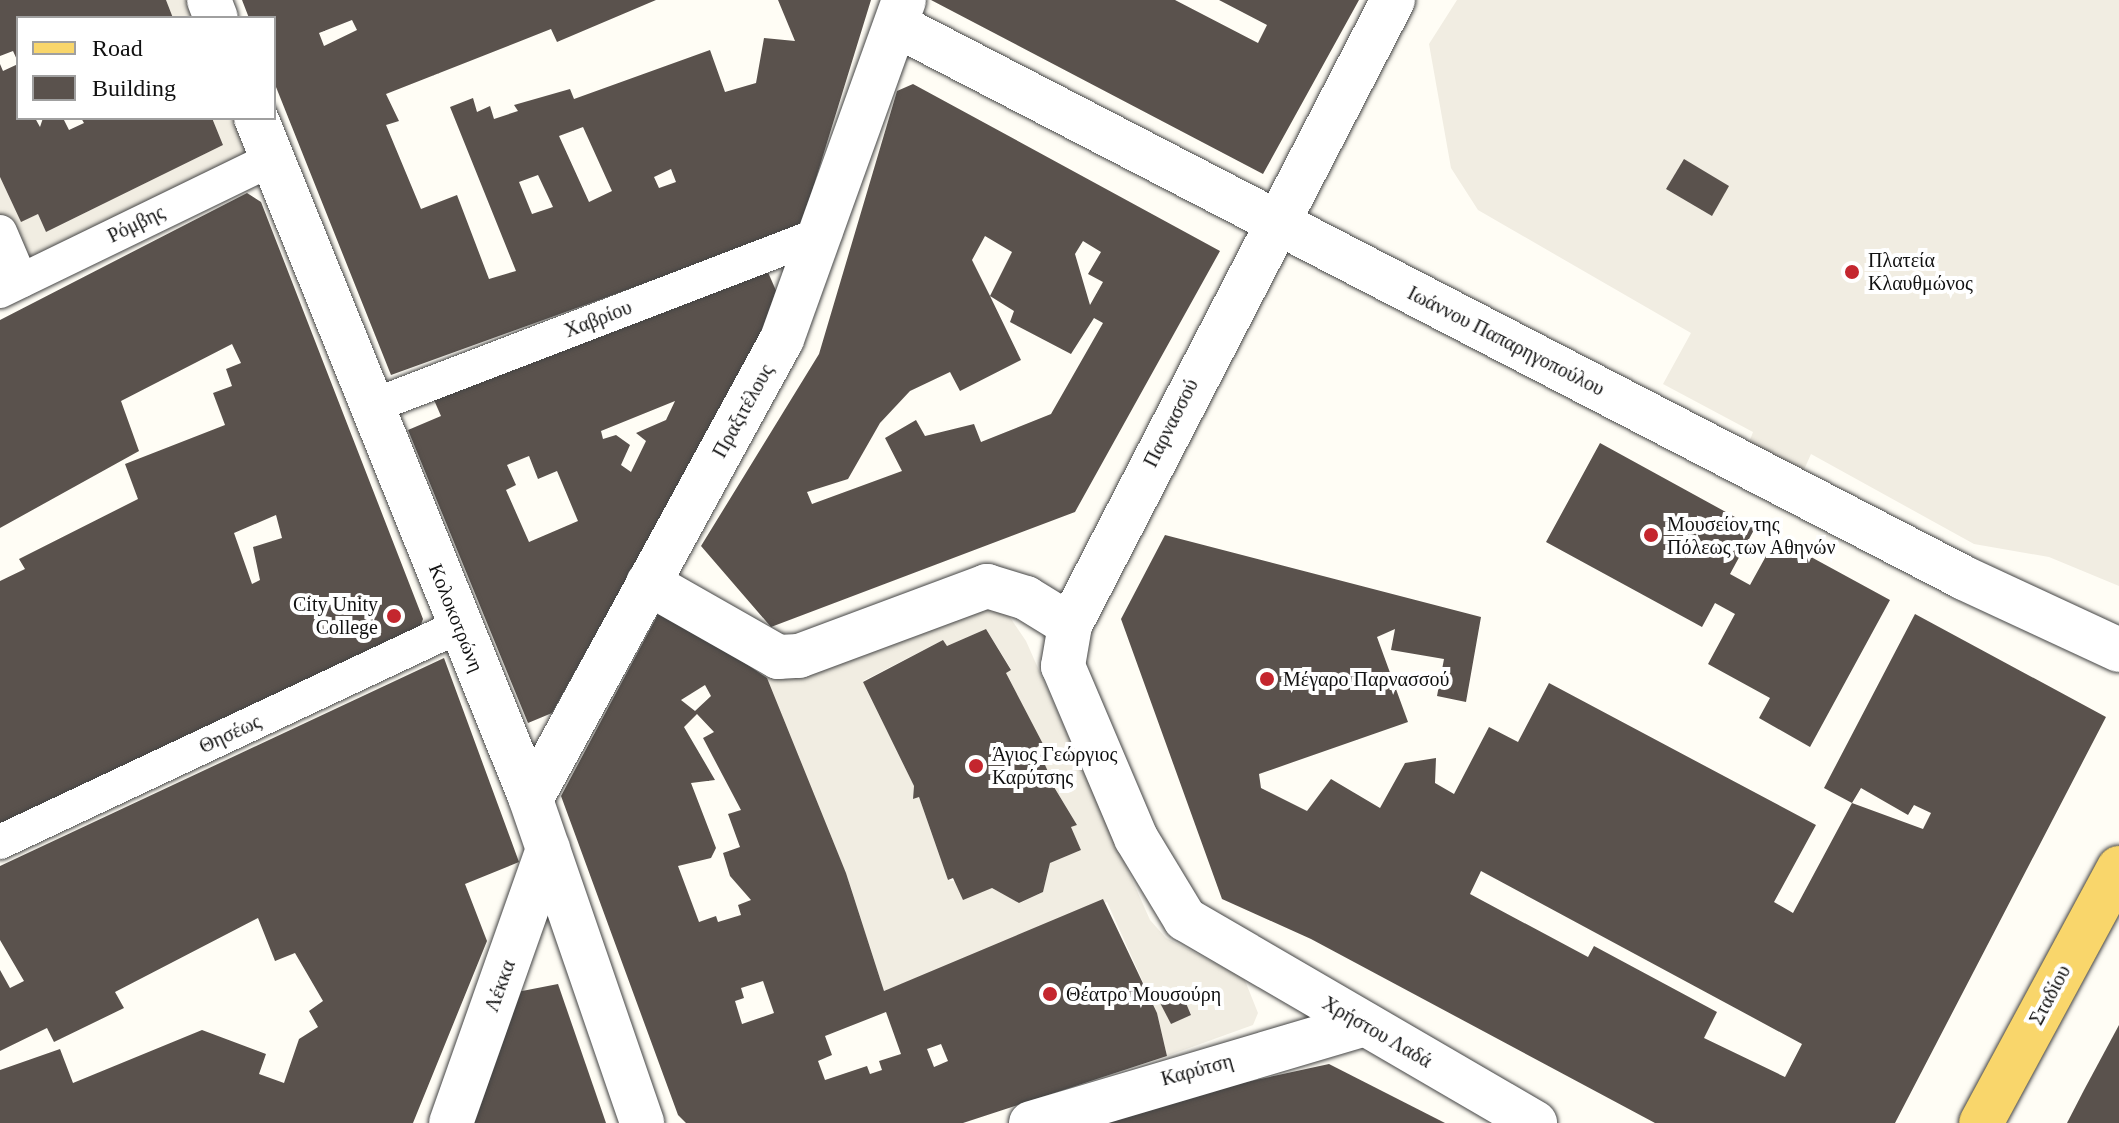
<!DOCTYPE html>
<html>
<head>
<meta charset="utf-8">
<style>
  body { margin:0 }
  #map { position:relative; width:2119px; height:1123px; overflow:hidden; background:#fffdf5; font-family:Georgia,serif }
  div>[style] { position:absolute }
  .plaza>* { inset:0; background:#f1ede2 }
  .building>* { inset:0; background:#5a524d }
  .roads { filter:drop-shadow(0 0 2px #444) drop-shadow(0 0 2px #444) }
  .pedestrian>* { height:34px; margin:-17px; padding:0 17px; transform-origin:17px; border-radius:17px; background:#fff }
  .minor>* { height:44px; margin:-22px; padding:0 22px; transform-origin:22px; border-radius:22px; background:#fff }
  .primary>* { height:44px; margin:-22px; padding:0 22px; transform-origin:22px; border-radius:22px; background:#f9d66b }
  .dots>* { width:22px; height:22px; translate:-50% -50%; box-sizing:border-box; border:4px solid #fff; border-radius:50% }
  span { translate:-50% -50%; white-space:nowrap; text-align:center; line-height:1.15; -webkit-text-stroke:8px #fff; paint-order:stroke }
  .street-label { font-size:20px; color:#111 }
  .poi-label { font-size:20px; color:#111 }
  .left { translate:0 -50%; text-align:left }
  .right { translate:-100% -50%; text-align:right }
  .legend { position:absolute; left:16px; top:16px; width:260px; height:104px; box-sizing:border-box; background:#fff; border:2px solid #a0a0a0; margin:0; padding:10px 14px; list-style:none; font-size:24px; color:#111 }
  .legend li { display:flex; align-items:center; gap:16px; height:40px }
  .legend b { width:40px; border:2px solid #a0a0a0 }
</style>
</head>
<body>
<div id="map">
  <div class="plaza">
    <div style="clip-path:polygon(166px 0,187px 0,194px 18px,173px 18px)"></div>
    <div style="clip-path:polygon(1457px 0,2119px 0,2119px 586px,2049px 557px,1974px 544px,1811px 454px,1803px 472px,1748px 445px,1753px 432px,1663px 384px,1691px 333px,1478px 210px,1451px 168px,1429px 44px)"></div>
    <div style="clip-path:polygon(212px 118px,236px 118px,250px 154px,0 277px,0 177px,21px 221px,38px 214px,46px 232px,223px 145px)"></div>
    <div style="clip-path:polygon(evenodd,987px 606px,1007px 613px,1026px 641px,1150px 920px,1166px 938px,1244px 978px,1258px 1013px,1253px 1025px,1167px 1056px,1157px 1013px,1107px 902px,884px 991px,846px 873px,763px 672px,987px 606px,986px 629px,1011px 669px,1006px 673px,1042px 744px,1037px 747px,1050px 776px,1055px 774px,1054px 787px,1077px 825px,1071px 827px,1081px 850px,1050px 863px,1043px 892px,1020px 903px,992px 888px,948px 880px,919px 797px,913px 799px,914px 786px,863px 681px,943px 640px,947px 646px,986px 629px,987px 606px,1180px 989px,1191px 1014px,1171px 1024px,1159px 999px,1180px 989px)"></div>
  </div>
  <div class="building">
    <div style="clip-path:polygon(0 0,166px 0,173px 18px,18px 18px,18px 62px,13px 51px,0 56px)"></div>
    <div style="clip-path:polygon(evenodd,242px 0,656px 0,557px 42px,551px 29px,386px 94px,399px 121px,386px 125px,421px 209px,457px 195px,489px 279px,516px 271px,450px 107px,473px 98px,477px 112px,490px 106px,494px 119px,518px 111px,514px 105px,570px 89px,574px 99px,710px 50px,725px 92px,756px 83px,764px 38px,795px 41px,778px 0,871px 0,801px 227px,391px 375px,274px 82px,274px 18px,249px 18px,242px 0,352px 20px,357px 30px,324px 46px,319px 33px,352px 20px,242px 0,583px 127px,612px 191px,589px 202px,559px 136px,583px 127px,242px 0,671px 169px,676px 182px,659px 188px,654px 177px,671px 169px,242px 0,538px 175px,553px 207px,532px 214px,519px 182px,538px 175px)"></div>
    <div style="clip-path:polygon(931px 0,1175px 0,1258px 43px,1267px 25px,1219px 0,1359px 0,1263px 174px)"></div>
    <div style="clip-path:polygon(0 64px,3px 71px,18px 64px,18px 118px,35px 118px,40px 127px,43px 118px,63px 118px,69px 130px,84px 123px,81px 118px,212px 118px,223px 145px,46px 232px,38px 214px,21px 222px,0 177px)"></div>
    <div style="clip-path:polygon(evenodd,913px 84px,1220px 251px,1075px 512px,771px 627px,701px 546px,819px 354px,897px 91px,913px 84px,985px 236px,1012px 252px,990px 296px,972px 260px,985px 236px,913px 84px,1083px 241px,1101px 252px,1088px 274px,1103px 282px,1090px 305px,1075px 254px,1083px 241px,913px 84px,990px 296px,1014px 311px,1010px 322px,1071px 354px,1094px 318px,1103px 323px,1051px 414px,981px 442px,974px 424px,925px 436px,916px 420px,885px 438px,902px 471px,812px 504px,807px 492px,848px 479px,880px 423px,910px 391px,950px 372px,960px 391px,1021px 360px,990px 296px)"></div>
    <div style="clip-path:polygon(1684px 159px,1729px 186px,1712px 216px,1666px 189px)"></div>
    <div style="clip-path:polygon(evenodd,247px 193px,261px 202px,423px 619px,419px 630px,0 826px,0 581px,25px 569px,19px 559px,138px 499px,125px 464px,225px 425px,213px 393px,232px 386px,226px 369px,241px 363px,232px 344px,121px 401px,139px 451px,0 528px,0 320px,247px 193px,276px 515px,282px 538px,253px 547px,260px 580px,252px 584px,234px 533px,276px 515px)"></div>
    <div style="clip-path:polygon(evenodd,767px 270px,781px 302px,552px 713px,528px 723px,408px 430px,441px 416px,434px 400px,767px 270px,675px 401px,666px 420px,636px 433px,646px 441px,631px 472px,621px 465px,630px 445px,616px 435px,603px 439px,601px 431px,675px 401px,767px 270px,529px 456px,538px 479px,557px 471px,578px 521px,529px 542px,506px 490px,516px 485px,507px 465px,529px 456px)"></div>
    <div style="clip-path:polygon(1600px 443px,1755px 528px,1730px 574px,1750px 585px,1776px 538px,1890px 600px,1810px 747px,1759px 718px,1770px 698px,1708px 664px,1735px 614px,1715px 603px,1702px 627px,1546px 542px)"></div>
    <div style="clip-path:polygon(evenodd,1165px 535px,1481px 617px,1466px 702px,1437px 696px,1444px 659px,1391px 650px,1395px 629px,1377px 637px,1408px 722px,1259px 774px,1261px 788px,1307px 811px,1331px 779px,1380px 808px,1405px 763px,1436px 758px,1435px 783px,1454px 794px,1489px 727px,1518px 742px,1549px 683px,1816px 825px,1774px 902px,1793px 913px,1852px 803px,1923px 829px,1931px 813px,1914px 805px,1908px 815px,1861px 788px,1852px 803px,1824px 788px,1915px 614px,2106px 717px,1895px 1123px,1655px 1123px,1311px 939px,1222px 899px,1121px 619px,1165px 535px,1481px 871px,1802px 1044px,1785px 1077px,1704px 1038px,1717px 1012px,1594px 946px,1588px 957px,1470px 894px,1481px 871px)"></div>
    <div style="clip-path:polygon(evenodd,662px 607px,767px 678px,846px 873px,884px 991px,1103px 899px,1157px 1013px,1167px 1056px,963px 1123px,686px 1123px,678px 1115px,561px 796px,662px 607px,705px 685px,711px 696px,695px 711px,681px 700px,705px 685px,662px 607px,697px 714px,714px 732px,703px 738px,741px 810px,728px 814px,740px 847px,723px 853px,730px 876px,751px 900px,738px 905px,741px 915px,718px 922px,716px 916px,699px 922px,678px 866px,711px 858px,716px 848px,691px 783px,715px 780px,684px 727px,697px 714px,662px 607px,763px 981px,774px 1013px,742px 1024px,735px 1001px,744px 998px,741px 988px,763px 981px,662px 607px,886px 1012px,901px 1054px,879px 1061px,882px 1070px,870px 1074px,867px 1066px,825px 1080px,818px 1061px,832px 1055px,825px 1036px,886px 1012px,662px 607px,941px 1044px,948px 1061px,934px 1067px,927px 1049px,941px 1044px)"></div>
    <div style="clip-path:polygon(986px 629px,1011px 670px,1006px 673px,1043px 744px,1037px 747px,1050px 776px,1055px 773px,1054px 787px,1077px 825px,1071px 827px,1081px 850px,1050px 863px,1043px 892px,1019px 903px,992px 888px,963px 900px,953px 878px,948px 880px,919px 797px,913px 799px,914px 786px,863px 682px,943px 640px,947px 646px)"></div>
    <div style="clip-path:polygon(444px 658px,519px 862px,465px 884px,487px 941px,413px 1123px,0 1123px,0 1070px,60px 1049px,73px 1083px,202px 1030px,266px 1054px,259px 1074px,284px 1083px,299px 1039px,318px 1027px,309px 1011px,323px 1001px,295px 953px,275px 961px,258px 918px,115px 992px,124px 1008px,54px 1042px,47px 1028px,0 1051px,0 970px,10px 988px,24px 981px,0 940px,0 866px)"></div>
    <div style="clip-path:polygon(558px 984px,606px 1123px,467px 1123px,517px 992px)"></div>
    <div style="clip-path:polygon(1180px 989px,1191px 1015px,1171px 1024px,1158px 999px)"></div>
    <div style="clip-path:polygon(2119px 1025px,2119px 1123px,2067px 1123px,2084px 1090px)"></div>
    <div style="clip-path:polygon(1329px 1064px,1445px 1123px,1089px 1123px,1136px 1106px)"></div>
  </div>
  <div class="roads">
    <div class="pedestrian">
      <div style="left:0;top:232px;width:53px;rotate:66.8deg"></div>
      <div style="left:0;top:291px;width:302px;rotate:-25.9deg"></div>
      <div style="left:370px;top:407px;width:488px;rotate:-21deg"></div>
      <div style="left:0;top:842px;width:507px;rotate:-25.2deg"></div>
    </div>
    <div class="minor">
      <div style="left:209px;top:0;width:19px;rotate:69deg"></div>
      <div style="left:1393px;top:0;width:704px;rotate:117.33deg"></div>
      <div style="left:1070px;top:625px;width:42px;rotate:99.7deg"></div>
      <div style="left:1063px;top:666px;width:187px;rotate:67deg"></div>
      <div style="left:1136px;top:838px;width:95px;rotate:58.8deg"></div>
      <div style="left:1185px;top:919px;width:405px;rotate:30.2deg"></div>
      <div style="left:896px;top:25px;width:1203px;rotate:27.37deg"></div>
      <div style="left:1964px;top:578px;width:171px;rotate:24.9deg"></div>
      <div style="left:256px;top:118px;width:729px;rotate:68.01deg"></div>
      <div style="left:529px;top:794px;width:348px;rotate:71deg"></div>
      <div style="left:648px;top:583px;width:150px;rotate:29.6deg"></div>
      <div style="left:778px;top:657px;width:21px;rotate:-3deg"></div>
      <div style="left:799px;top:656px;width:201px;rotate:-20.4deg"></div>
      <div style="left:987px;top:586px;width:41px;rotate:17.1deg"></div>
      <div style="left:1026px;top:598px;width:52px;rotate:31.5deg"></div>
      <div style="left:531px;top:799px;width:524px;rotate:-61.38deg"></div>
      <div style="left:782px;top:339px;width:360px;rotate:-70.2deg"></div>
      <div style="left:451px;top:1123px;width:291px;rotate:-70.5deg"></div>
      <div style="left:1031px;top:1123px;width:348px;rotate:-16.5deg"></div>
    </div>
    <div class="primary">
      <div style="left:1981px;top:1123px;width:290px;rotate:-61.6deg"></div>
    </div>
  </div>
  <div class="dots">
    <div style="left:1852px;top:272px;background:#c4262e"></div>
    <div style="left:1651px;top:535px;background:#c4262e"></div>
    <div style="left:394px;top:616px;background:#c4262e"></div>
    <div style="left:1267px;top:679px;background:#c4262e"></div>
    <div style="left:976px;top:766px;background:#c4262e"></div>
    <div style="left:1050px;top:994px;background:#c4262e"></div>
  </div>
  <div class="street-label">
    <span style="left:136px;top:224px;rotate:-26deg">Ρόμβης</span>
    <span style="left:598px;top:319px;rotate:-21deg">Χαβρίου</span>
    <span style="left:1506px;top:341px;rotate:27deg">Ιωάννου Παπαρηγοπούλου</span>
    <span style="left:743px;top:411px;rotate:-61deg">Πραξιτέλους</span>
    <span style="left:1171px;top:423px;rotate:-63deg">Παρνασσού</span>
    <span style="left:456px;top:618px;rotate:68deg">Κολοκοτρώνη</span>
    <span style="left:230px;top:734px;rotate:-25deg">Θησέως</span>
    <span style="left:500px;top:986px;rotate:-70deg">Λέκκα</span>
    <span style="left:2050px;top:995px;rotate:-62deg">Σταδίου</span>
    <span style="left:1377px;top:1032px;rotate:30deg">Χρήστου Λαδά</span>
    <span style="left:1197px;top:1070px;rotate:-15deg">Καρύτση</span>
  </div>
  <div class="poi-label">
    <span class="left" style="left:1868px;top:272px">Πλατεία<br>Κλαυθμώνος</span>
    <span class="left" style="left:1667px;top:536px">Μουσείον της<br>Πόλεως των Αθηνών</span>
    <span class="right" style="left:378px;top:616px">City Unity<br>College</span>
    <span class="left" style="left:1283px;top:679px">Μέγαρο Παρνασσού</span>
    <span class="left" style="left:992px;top:766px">Άγιος Γεώργιος<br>Καρύτσης</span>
    <span class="left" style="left:1066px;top:994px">Θέατρο Μουσούρη</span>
  </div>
  <ul class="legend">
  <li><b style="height:10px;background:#f9d66b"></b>Road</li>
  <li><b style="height:22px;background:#5a524d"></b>Building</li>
  </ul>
</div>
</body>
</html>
